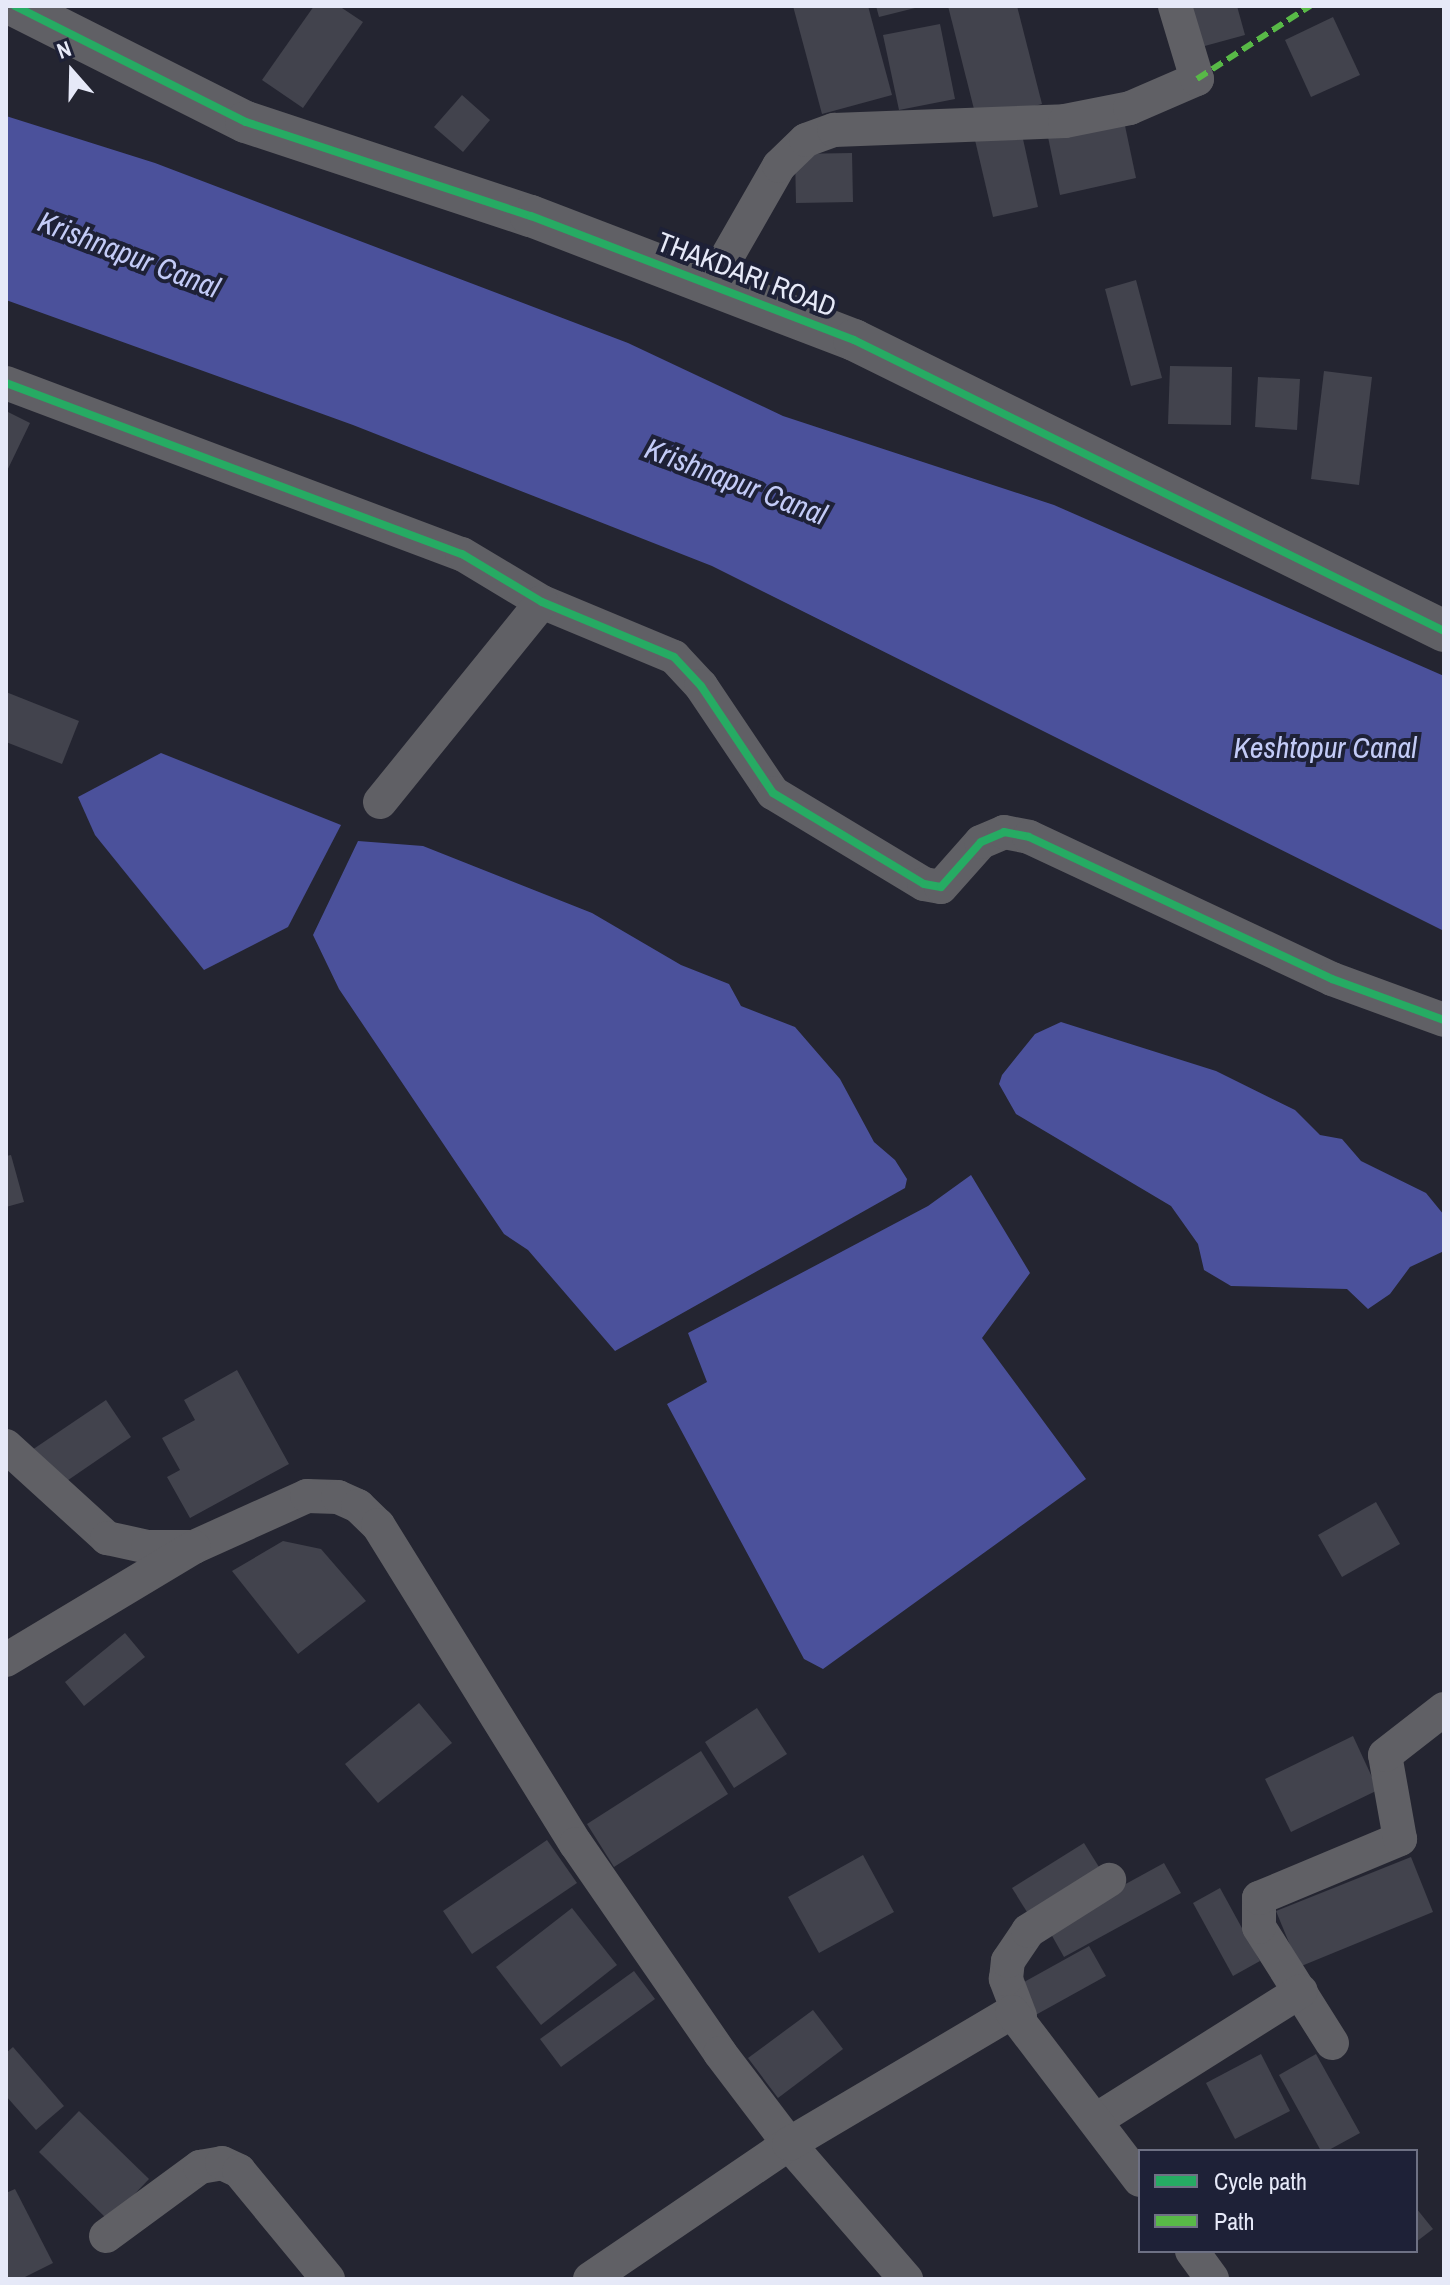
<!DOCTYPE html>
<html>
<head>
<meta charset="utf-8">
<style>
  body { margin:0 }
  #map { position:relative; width:1450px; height:2285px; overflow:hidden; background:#242531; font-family:"Archivo Narrow",sans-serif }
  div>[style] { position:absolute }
  .water>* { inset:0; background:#4b519b }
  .building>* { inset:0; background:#42434d }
  .minor>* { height:34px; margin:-17px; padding:0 17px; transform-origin:17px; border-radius:17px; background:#606065 }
  .tertiary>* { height:42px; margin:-21px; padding:0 21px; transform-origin:21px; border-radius:21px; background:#606065 }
  .quiet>* { height:6px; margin-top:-3px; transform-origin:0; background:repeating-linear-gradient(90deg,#58b947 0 12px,transparent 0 18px) }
  .cycleway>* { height:8px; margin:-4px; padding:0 4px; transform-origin:4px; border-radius:4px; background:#26ab63 }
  span { translate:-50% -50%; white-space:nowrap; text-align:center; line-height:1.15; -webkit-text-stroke:8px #1e2137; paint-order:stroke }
  .street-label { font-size:28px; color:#e6e9f8 }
  .water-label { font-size:30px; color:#c3cbf7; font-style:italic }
  .frame { position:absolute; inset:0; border:8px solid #e6e9f8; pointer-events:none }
  .legend { position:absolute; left:1138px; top:2149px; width:280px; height:104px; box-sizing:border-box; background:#1e2137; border:2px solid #6e7184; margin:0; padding:10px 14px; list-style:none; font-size:24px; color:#e6e9f8 }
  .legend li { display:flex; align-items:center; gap:16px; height:40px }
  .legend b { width:40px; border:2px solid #6e7184 }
  .north { position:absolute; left:32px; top:32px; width:80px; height:80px; -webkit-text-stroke:6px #1e2137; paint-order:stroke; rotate:340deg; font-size:22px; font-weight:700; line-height:32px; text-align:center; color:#e6e9f8 }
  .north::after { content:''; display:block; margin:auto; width:28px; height:36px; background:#e6e9f8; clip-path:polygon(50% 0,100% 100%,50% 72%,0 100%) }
</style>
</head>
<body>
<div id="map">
  <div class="water">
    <div style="clip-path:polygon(6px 116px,155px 163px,628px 343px,783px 416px,1054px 505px,1444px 676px,1444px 931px,712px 566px,353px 425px,6px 300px)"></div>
    <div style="clip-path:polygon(161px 753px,341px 825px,288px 927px,204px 970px,95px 835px,78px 797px)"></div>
    <div style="clip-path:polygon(358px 841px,423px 846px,592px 913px,681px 965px,729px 984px,741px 1006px,795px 1027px,840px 1079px,874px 1142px,895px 1160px,907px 1179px,905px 1188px,615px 1351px,528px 1250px,504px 1234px,339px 989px,313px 935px)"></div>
    <div style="clip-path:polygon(1061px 1022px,1216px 1071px,1295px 1110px,1320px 1135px,1342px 1139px,1361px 1161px,1426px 1193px,1444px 1215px,1444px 1251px,1410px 1267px,1390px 1294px,1368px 1309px,1347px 1289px,1231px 1286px,1204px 1270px,1198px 1244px,1171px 1206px,1016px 1114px,999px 1084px,1002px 1075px,1035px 1034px)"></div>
    <div style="clip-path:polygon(971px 1175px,1030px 1273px,982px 1338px,1086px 1479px,823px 1669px,804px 1659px,667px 1404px,707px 1382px,688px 1333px,928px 1206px)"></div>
  </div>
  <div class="building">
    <div style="clip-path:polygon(314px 6px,339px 6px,363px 22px,303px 108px,262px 80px)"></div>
    <div style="clip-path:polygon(793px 6px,868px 6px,892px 95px,822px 114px)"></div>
    <div style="clip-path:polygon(876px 6px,919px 6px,919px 7px,879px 17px)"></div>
    <div style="clip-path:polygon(948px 6px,1017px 6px,1042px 104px,977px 121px)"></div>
    <div style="clip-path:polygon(1190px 6px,1237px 6px,1245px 35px,1201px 47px)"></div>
    <div style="clip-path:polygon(1333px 17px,1360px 75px,1311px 97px,1285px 40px)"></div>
    <div style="clip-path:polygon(940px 24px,955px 99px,899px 110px,883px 35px)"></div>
    <div style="clip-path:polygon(462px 95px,490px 120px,463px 152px,434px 127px)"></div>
    <div style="clip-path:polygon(1124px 121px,1136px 178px,1060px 195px,1048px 137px)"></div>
    <div style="clip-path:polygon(1021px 130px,1038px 207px,993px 217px,975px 140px)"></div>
    <div style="clip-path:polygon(852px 153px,853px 202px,796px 203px,795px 154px)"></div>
    <div style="clip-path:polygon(1136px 280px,1162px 378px,1131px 386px,1105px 289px)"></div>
    <div style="clip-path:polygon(1170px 366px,1232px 367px,1231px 425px,1168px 424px)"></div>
    <div style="clip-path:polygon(1324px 371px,1372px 377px,1359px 485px,1311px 479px)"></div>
    <div style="clip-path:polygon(1258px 377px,1300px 379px,1297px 430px,1255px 427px)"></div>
    <div style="clip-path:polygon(6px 411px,30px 423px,6px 473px)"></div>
    <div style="clip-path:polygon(6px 692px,79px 721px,62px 764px,6px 742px)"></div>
    <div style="clip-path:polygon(11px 1155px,24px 1202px,6px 1207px,6px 1156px)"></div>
    <div style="clip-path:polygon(237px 1370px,289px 1464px,190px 1518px,167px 1477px,180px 1470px,162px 1438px,195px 1420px,184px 1400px)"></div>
    <div style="clip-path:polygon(106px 1400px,131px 1437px,58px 1487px,32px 1450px)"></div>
    <div style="clip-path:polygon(1376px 1502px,1400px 1544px,1342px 1577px,1318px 1535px)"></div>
    <div style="clip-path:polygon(283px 1541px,321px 1549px,366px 1601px,298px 1654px,232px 1571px)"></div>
    <div style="clip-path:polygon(125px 1633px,145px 1657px,84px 1706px,65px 1682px)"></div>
    <div style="clip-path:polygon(419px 1703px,452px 1743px,378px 1803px,345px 1764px)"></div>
    <div style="clip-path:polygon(757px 1708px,787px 1754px,734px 1788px,705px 1742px)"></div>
    <div style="clip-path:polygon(1353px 1736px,1378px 1790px,1291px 1832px,1265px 1779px)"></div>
    <div style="clip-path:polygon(701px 1751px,728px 1794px,614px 1867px,587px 1824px)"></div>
    <div style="clip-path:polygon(547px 1840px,577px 1883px,472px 1954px,443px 1911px)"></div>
    <div style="clip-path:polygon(1084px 1843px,1104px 1875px,1032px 1920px,1012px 1888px)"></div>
    <div style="clip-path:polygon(863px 1855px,894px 1912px,819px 1953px,788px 1897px)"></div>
    <div style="clip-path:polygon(1411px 1857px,1433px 1912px,1299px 1967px,1276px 1911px)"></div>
    <div style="clip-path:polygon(1164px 1863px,1181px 1893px,1064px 1957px,1047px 1927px)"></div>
    <div style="clip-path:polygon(1220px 1888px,1260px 1961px,1233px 1976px,1193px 1903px)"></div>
    <div style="clip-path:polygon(572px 1908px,617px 1965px,541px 2025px,496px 1967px)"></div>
    <div style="clip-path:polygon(1089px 1946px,1106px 1976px,1032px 2017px,1015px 1987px)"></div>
    <div style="clip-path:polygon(634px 1971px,655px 1999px,561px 2067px,540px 2039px)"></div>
    <div style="clip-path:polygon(813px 2010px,843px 2049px,778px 2098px,748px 2058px)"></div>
    <div style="clip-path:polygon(13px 2047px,64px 2106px,36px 2130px,6px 2096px,6px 2053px)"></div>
    <div style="clip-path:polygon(1261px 2054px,1290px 2111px,1235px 2139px,1206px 2083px)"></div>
    <div style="clip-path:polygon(1316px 2054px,1360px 2133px,1327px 2151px,1321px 2151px,1279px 2075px)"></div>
    <div style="clip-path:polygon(79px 2111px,149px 2179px,109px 2221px,39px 2152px)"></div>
    <div style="clip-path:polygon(15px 2189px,53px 2263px,21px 2279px,6px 2279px,6px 2193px)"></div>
    <div style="clip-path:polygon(1416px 2208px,1433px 2229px,1416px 2242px)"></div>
  </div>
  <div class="minor">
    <div style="left:712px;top:283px;width:135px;rotate:-60.2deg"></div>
    <div style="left:779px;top:166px;width:37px;rotate:-44deg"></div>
    <div style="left:806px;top:140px;width:30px;rotate:-20deg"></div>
    <div style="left:834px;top:130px;width:231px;rotate:-2.2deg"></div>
    <div style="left:1065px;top:121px;width:66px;rotate:-11.3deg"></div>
    <div style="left:1130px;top:108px;width:73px;rotate:-23.4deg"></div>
    <div style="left:1197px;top:79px;width:76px;rotate:-106.8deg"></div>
    <div style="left:6px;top:383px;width:487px;rotate:20.6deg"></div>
    <div style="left:462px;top:554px;width:93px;rotate:31deg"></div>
    <div style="left:542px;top:602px;width:143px;rotate:22.6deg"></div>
    <div style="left:674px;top:657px;width:40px;rotate:47deg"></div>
    <div style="left:701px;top:686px;width:129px;rotate:56.1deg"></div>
    <div style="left:773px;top:793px;width:176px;rotate:31.1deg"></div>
    <div style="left:924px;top:884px;width:17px;rotate:10deg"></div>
    <div style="left:941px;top:887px;width:60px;rotate:-48.4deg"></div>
    <div style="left:981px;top:842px;width:25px;rotate:-23deg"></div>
    <div style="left:1004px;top:832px;width:25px;rotate:11deg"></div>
    <div style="left:1029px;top:837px;width:335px;rotate:25.1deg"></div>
    <div style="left:1332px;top:979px;width:119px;rotate:20.1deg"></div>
    <div style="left:380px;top:802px;width:257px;rotate:-51deg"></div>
    <div style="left:6px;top:1446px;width:137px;rotate:42.3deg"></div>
    <div style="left:107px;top:1538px;width:42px;rotate:12.4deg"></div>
    <div style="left:148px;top:1547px;width:46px"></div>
    <div style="left:194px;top:1547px;width:124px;rotate:-24.3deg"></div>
    <div style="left:307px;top:1496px;width:31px;rotate:2deg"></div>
    <div style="left:338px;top:1497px;width:22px;rotate:24deg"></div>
    <div style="left:358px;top:1506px;width:28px;rotate:44deg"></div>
    <div style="left:378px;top:1525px;width:375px;rotate:58.2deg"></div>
    <div style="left:576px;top:1844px;width:254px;rotate:55.4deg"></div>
    <div style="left:720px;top:2053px;width:114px;rotate:52.8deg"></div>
    <div style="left:789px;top:2144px;width:179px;rotate:49.1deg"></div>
    <div style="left:6px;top:1660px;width:219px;rotate:-31deg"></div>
    <div style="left:1020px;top:2016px;width:40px;rotate:-111deg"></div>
    <div style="left:1006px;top:1979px;width:18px;rotate:-84deg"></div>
    <div style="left:1008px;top:1961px;width:36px;rotate:-56deg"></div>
    <div style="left:1028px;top:1931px;width:96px;rotate:-32.2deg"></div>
    <div style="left:1332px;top:2043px;width:137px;rotate:-122.2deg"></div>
    <div style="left:1259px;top:1927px;width:29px;rotate:-90deg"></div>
    <div style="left:1259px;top:1898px;width:153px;rotate:-22.7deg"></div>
    <div style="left:1400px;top:1839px;width:85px;rotate:-100.1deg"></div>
    <div style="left:1385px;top:1755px;width:75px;rotate:-37.9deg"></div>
    <div style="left:1096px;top:2120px;width:242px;rotate:-32.2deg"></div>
    <div style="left:106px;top:2236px;width:117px;rotate:-36.3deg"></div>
    <div style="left:200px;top:2167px;width:22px;rotate:-10deg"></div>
    <div style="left:222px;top:2163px;width:19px;rotate:25deg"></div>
    <div style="left:239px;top:2171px;width:140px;rotate:50.5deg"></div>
    <div style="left:1192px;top:2251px;width:34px;rotate:54deg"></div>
    <div style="left:590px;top:2279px;width:240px;rotate:-34.2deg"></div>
    <div style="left:789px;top:2144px;width:259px;rotate:-30.6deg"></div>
    <div style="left:1012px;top:2012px;width:211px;rotate:52.7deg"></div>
  </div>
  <div class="tertiary">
    <div style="left:15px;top:6px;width:258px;rotate:26.7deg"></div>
    <div style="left:246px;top:122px;width:300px;rotate:18.3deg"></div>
    <div style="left:531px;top:216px;width:346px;rotate:21deg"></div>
    <div style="left:854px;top:340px;width:658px;rotate:26.25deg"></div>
  </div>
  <div class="quiet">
    <div style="left:1197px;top:79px;width:135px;rotate:-32.9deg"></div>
  </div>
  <div class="cycleway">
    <div style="left:15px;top:6px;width:258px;rotate:26.7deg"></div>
    <div style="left:246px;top:122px;width:300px;rotate:18.3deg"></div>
    <div style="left:531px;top:216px;width:346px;rotate:21deg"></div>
    <div style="left:854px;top:340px;width:658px;rotate:26.25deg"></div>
    <div style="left:6px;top:383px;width:487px;rotate:20.6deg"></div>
    <div style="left:462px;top:554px;width:93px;rotate:31deg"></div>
    <div style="left:542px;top:602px;width:143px;rotate:22.6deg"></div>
    <div style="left:674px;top:657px;width:40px;rotate:47deg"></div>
    <div style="left:701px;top:686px;width:129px;rotate:56.1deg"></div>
    <div style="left:773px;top:793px;width:176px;rotate:31.1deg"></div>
    <div style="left:924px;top:884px;width:17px;rotate:10deg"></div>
    <div style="left:941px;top:887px;width:60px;rotate:-48.4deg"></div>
    <div style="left:981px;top:842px;width:25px;rotate:-23deg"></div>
    <div style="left:1004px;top:832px;width:25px;rotate:11deg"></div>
    <div style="left:1029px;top:837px;width:335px;rotate:25.1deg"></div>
    <div style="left:1332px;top:979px;width:119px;rotate:20.1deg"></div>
  </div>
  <div class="street-label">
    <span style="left:747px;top:274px;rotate:21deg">THAKDARI ROAD</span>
  </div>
  <div class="water-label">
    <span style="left:129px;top:254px;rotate:21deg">Krishnapur Canal</span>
    <span style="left:736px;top:481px;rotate:21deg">Krishnapur Canal</span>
    <span style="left:1325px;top:747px">Keshtopur Canal</span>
  </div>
  <div class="frame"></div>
  <ul class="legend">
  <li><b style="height:10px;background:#26ab63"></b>Cycle path</li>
  <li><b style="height:10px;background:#58b947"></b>Path</li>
  </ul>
  <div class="north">N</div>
</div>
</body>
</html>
